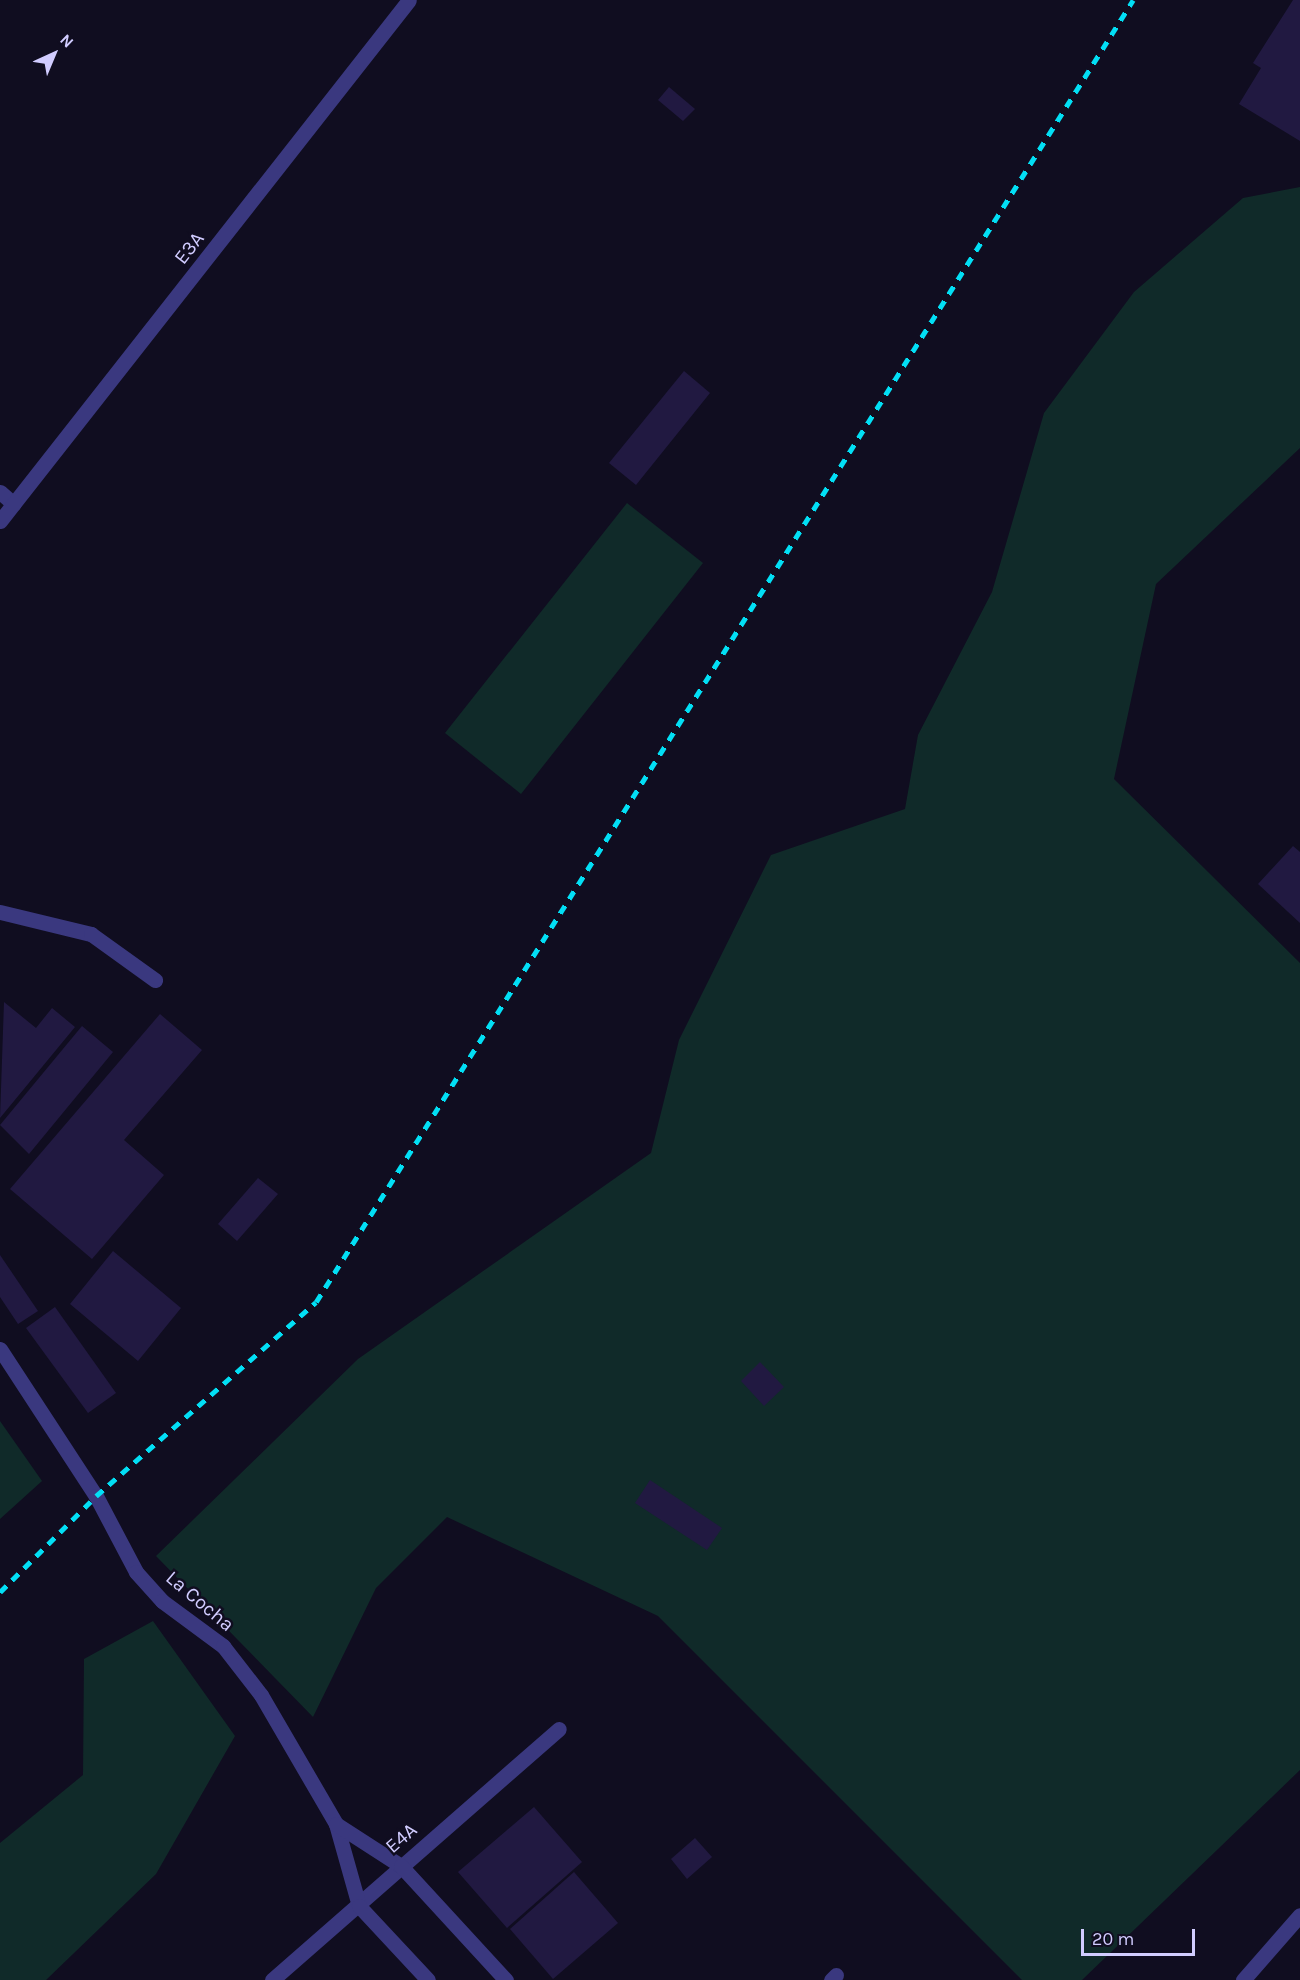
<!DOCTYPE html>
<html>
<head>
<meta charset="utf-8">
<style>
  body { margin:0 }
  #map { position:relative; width:1300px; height:1980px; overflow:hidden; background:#100d20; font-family:Karla,sans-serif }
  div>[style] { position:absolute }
  .green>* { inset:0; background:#102a29 }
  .building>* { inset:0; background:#211941 }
  .service>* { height:15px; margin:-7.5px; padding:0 7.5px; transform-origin:7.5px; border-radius:7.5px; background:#3a387f }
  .minor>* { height:15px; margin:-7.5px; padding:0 7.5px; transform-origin:7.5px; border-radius:7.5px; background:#3a387f }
  .tertiary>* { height:15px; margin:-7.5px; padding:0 7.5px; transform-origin:7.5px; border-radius:7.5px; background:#3a387f }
  .rail>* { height:4.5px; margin-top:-2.25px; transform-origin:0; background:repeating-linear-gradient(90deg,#02dff5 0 9px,transparent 0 17px) }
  span { translate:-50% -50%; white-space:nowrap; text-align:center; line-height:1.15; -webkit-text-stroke:5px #100d20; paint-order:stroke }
  .street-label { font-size:20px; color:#d1ccff }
  .north { position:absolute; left:24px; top:24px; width:60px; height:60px; -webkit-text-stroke:4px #100d20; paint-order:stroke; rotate:44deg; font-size:16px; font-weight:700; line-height:24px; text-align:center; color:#d1ccff }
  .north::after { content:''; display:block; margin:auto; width:21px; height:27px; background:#d1ccff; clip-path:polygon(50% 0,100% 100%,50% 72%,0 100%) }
  .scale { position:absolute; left:1081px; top:1929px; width:114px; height:27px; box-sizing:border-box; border:3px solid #d1ccff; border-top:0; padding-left:8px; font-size:18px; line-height:21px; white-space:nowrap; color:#d1ccff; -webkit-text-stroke:4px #100d20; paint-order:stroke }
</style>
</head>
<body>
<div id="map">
  <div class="green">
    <div style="clip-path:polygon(1300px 187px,1300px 448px,1156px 584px,1114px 779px,1300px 963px,1300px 1770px,1082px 1980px,1022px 1980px,658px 1616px,447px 1517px,376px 1588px,313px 1717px,156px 1556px,358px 1359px,651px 1153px,679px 1040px,771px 855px,905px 809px,918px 735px,992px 592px,1044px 413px,1134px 292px,1243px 198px)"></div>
    <div style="clip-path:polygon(627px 503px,703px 563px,521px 794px,445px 733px)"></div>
    <div style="clip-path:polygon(0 1421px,42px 1481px,0 1519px)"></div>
    <div style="clip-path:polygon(153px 1621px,235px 1736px,156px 1874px,46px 1980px,0 1980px,0 1843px,83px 1775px,84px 1659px)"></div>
  </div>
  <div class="building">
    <div style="clip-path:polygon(1293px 0,1300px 0,1300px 141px,1239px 104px,1261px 68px,1253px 63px)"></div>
    <div style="clip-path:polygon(669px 87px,695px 109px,683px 121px,658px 100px)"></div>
    <div style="clip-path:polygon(684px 371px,710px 393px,636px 485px,609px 463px)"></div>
    <div style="clip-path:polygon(1293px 846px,1300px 852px,1300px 923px,1258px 884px)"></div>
    <div style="clip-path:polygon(4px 1002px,36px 1028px,52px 1008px,75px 1027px,0 1118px)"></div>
    <div style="clip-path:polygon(160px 1014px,202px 1050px,124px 1140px,164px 1175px,92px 1259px,10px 1189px)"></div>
    <div style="clip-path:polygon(82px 1026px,113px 1052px,29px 1154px,0 1125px)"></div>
    <div style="clip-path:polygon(258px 1178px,278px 1194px,237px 1241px,218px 1224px)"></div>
    <div style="clip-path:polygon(113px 1251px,181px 1308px,138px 1361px,70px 1304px)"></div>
    <div style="clip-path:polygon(0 1255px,38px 1311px,18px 1324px,0 1297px)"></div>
    <div style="clip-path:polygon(55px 1307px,116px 1393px,88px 1413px,26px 1328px)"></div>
    <div style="clip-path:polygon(760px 1362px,784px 1387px,764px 1406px,741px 1381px)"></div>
    <div style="clip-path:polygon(650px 1480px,722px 1528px,707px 1550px,635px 1503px)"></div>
    <div style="clip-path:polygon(534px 1807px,582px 1862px,507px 1928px,458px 1872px)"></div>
    <div style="clip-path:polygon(695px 1838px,712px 1857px,687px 1879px,671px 1859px)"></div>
    <div style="clip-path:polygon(574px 1872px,618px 1923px,553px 1979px,510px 1929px)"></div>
  </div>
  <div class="service">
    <div style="left:0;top:492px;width:18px;rotate:41deg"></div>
    <div style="left:0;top:912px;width:94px;rotate:13.6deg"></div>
    <div style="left:91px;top:934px;width:79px;rotate:35.7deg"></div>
  </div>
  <div class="minor">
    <div style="left:0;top:521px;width:662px;rotate:-51.87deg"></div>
    <div style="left:272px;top:1980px;width:381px;rotate:-41.2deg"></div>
    <div style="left:831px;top:1980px;width:7px;rotate:-45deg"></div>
    <div style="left:1243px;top:1980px;width:86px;rotate:-48.8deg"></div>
  </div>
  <div class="tertiary">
    <div style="left:0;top:1349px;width:176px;rotate:56.9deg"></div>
    <div style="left:96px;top:1496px;width:86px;rotate:62.2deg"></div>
    <div style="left:136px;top:1572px;width:39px;rotate:48deg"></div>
    <div style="left:162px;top:1601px;width:76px;rotate:36.4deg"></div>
    <div style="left:223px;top:1646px;width:62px;rotate:52.2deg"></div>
    <div style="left:261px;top:1695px;width:149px;rotate:59.8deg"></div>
    <div style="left:336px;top:1824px;width:85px;rotate:74.3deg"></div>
    <div style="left:359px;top:1906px;width:101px;rotate:47deg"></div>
    <div style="left:336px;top:1824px;width:77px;rotate:32.9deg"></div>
    <div style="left:401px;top:1866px;width:155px;rotate:47.4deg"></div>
  </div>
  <div class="rail">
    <div style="left:0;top:1592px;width:136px;rotate:-45deg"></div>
    <div style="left:96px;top:1496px;width:293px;rotate:-41.4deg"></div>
    <div style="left:316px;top:1302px;width:1537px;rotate:-57.89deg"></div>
  </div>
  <div class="street-label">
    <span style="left:189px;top:248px;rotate:-52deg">E3A</span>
    <span style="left:200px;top:1601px;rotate:40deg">La Cocha</span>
    <span style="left:401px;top:1838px;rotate:-41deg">E4A</span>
  </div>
  <div class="north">N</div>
  <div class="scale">20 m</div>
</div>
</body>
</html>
